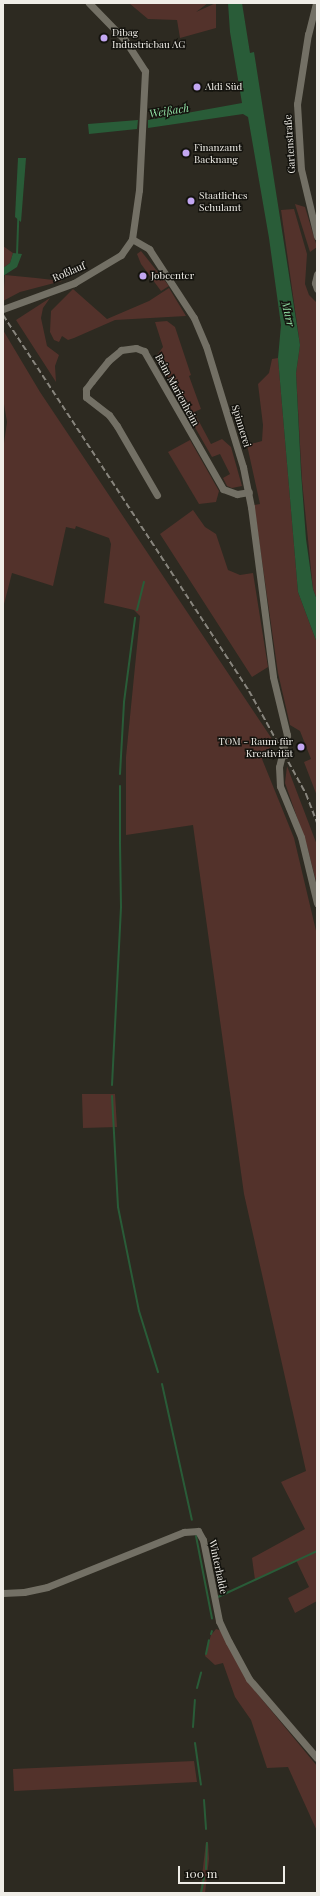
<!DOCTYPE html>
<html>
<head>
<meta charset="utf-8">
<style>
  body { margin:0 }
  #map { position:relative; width:320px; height:1896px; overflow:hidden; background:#2d2a21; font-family:"Playfair Display",serif }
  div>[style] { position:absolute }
  .green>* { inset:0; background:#53322b }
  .water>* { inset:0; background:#295c38 }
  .stream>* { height:2px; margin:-1px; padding:0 1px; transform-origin:1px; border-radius:1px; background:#295c38 }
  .minor>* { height:7px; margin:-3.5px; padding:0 3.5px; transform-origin:3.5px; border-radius:3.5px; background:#737065 }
  .rail>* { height:2px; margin-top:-1px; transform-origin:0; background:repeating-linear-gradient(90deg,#88857d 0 6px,transparent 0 9px) }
  .dots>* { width:11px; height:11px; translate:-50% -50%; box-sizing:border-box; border:2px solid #14130e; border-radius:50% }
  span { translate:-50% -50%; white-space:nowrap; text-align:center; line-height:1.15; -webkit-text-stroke:3px #14130e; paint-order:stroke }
  .poi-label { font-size:10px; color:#efede7 }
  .left { translate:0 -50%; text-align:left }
  .right { translate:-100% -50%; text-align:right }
  .street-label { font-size:10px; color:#efede7 }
  .water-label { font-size:11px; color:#8fdca2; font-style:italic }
  .frame { position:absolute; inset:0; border:4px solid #efede7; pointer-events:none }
  .scale { position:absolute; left:178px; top:1866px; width:107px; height:18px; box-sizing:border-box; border:2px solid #efede7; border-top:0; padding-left:5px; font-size:12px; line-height:14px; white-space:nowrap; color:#efede7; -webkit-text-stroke:3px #14130e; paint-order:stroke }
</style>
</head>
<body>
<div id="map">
  <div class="green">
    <div style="clip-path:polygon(129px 3px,208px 3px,196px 12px,216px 3px,216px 28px,180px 38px,177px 20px,148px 19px)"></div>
    <div style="clip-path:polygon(295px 204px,305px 207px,317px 247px,310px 252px)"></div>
    <div style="clip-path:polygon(294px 209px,307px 254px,305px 284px,309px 295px,317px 303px,317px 600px,313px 589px,302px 480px,296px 373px,300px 345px,281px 210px)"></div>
    <div style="clip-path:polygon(3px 246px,13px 253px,10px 263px,3px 268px)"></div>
    <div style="clip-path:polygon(141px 251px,169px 286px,161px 291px,141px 264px,137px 254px)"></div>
    <div style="clip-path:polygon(5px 275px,36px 278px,62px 281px,20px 292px,3px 301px)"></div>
    <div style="clip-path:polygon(169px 288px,186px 316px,115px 320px,74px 338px,68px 340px,62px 336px,59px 342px,54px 340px,50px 332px,51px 311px,73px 289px,107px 319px,149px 301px)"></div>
    <div style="clip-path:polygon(50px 298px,43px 308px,41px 318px,47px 346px,59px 355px,55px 366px,56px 382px,16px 320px)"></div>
    <div style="clip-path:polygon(167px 321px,175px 327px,191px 375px,189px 376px,201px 409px,194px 412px,211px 444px,222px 439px,231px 447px,242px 486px,232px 488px,227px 486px,223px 478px,230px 474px,220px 454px,212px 457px,155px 358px,163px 347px,155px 322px)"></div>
    <div style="clip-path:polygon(3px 330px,40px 392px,274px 742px,262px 759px,294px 838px,317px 935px,317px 1601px,295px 1613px,288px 1598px,309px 1587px,296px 1560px,255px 1580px,252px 1558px,305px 1529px,281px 1482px,306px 1471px,244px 1194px,193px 825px,126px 835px,126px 757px,140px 616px,134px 610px,104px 603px,111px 544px,109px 538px,76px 526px,75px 529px,66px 527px,53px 586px,12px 573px,3px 608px,3px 450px,7px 422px,3px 398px)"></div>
    <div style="clip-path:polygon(278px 358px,298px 592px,317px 643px,317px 796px,304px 762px,311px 759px,300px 731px,290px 725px,278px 673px,254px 505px,260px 504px,247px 445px,262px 441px,263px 425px,258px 384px,269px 373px,272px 359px)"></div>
    <div style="clip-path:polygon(190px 440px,219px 491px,216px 502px,199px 504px,168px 452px)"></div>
    <div style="clip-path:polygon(193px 510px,205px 527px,216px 534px,228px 570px,240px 575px,253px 573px,268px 667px,252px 677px,160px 534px)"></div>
    <div style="clip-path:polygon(287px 766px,317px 845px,317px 885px,307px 846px,285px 783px)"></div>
    <div style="clip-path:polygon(82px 1094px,115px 1094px,117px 1127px,83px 1128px)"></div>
    <div style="clip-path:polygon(216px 1629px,222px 1631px,250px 1685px,317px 1766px,317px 1831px,288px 1767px,267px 1768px,251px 1720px,235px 1697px,223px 1663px,215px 1665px,205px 1656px,211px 1635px)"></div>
    <div style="clip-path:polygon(194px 1761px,197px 1782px,14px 1791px,13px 1769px)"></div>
    <div style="clip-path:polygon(206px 1842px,208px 1842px,209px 1859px,205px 1893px,200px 1893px)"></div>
  </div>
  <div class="water">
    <div style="clip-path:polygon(228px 3px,242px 3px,250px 53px,254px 52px,300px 345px,296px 373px,301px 472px,306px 539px,313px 589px,317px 600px,317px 643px,298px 592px,278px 358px,281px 325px,269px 238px,248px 117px,243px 114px,148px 128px,148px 120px,242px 103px,230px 32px)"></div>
    <div style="clip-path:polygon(138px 120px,137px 129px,89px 134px,88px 124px)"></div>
    <div style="clip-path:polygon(18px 158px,26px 158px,21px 222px,15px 217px)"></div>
    <div style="clip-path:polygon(13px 253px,22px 254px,17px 267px,3px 276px,3px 268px,10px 263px)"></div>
  </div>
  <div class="stream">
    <div style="left:17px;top:255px;width:37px;rotate:-88deg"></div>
    <div style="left:137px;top:610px;width:29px;rotate:-76deg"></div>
    <div style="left:120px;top:774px;width:72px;rotate:-86.8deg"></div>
    <div style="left:124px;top:702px;width:85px;rotate:-82.5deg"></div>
    <div style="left:120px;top:841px;width:55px;rotate:-90deg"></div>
    <div style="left:112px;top:1085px;width:178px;rotate:-87.1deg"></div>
    <div style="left:121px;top:907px;width:66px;rotate:-90.9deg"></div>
    <div style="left:112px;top:1096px;width:111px;rotate:86.9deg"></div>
    <div style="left:118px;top:1207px;width:106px;rotate:78.6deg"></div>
    <div style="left:139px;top:1311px;width:64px;rotate:72.7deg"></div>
    <div style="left:162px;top:1384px;width:139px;rotate:77.6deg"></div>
    <div style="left:196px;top:1536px;width:84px;rotate:79deg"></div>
    <div style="left:218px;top:1597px;width:109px;rotate:-24.9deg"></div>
    <div style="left:211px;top:1634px;width:3px;rotate:-72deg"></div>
    <div style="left:206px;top:1654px;width:14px;rotate:-78deg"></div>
    <div style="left:197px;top:1688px;width:16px;rotate:-75deg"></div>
    <div style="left:193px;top:1727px;width:27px;rotate:-86deg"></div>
    <div style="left:195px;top:1743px;width:42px;rotate:81.9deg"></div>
    <div style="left:204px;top:1800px;width:29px;rotate:86deg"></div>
    <div style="left:206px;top:1869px;width:26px;rotate:-88deg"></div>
    <div style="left:201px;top:1893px;width:16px;rotate:-79deg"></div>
  </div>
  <div class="minor">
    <div style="left:316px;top:3px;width:32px;rotate:104deg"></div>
    <div style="left:308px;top:34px;width:71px;rotate:98.9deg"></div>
    <div style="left:297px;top:104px;width:65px;rotate:86.5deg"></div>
    <div style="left:301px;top:169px;width:69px;rotate:76.6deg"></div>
    <div style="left:132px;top:239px;width:20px;rotate:30deg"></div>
    <div style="left:149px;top:249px;width:82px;rotate:56.9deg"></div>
    <div style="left:194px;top:318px;width:30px;rotate:67deg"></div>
    <div style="left:206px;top:346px;width:127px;rotate:73deg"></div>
    <div style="left:243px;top:467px;width:41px;rotate:78.7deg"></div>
    <div style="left:251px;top:507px;width:171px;rotate:82.6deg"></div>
    <div style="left:273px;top:677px;width:60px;rotate:76.4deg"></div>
    <div style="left:287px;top:735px;width:33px;rotate:104deg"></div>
    <div style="left:279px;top:767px;width:19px;rotate:87deg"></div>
    <div style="left:280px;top:786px;width:55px;rotate:67.6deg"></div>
    <div style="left:301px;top:837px;width:68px;rotate:76.4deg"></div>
    <div style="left:317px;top:274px;width:9px;rotate:103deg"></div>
    <div style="left:315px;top:283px;width:6px;rotate:72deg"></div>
    <div style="left:3px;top:309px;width:76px;rotate:-20.1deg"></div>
    <div style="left:74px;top:283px;width:55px;rotate:-30.8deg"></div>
    <div style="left:121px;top:255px;width:19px;rotate:-55deg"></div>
    <div style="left:132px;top:239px;width:49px;rotate:-81.9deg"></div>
    <div style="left:139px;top:190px;width:119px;rotate:-87.1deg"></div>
    <div style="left:145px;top:71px;width:37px;rotate:-123deg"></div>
    <div style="left:125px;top:40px;width:52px;rotate:-134.2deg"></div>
    <div style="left:157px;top:495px;width:80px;rotate:-120.1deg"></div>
    <div style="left:117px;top:426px;width:14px;rotate:-126deg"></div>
    <div style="left:109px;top:415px;width:29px;rotate:-142deg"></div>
    <div style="left:86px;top:397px;width:8px;rotate:-90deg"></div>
    <div style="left:86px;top:389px;width:10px;rotate:-53deg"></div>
    <div style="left:92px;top:381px;width:26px;rotate:-51deg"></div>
    <div style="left:108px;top:361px;width:17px;rotate:-40deg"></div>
    <div style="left:121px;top:350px;width:15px;rotate:-8deg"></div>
    <div style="left:136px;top:348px;width:9px;rotate:21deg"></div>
    <div style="left:144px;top:351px;width:159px;rotate:60.2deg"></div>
    <div style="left:223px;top:489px;width:15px;rotate:20deg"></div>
    <div style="left:237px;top:494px;width:12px;rotate:-9deg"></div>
    <div style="left:3px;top:1593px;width:21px;rotate:-3deg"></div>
    <div style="left:24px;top:1592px;width:24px;rotate:-12deg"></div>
    <div style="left:47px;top:1587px;width:148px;rotate:-21.9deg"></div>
    <div style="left:184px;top:1532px;width:14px;rotate:-4deg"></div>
    <div style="left:198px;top:1531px;width:10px;rotate:61deg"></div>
    <div style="left:203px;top:1540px;width:83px;rotate:78.8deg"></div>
    <div style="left:219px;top:1621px;width:23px;rotate:65deg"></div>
    <div style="left:229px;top:1642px;width:42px;rotate:61.6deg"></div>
    <div style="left:249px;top:1679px;width:104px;rotate:49.3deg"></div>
  </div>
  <div class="rail">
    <div style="left:3px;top:315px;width:449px;rotate:56.8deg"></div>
    <div style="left:249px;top:691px;width:118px;rotate:61deg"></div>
    <div style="left:306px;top:794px;width:31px;rotate:69deg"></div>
  </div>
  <div class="dots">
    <div style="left:104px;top:38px;background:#c3a7f2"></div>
    <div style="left:197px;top:87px;background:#c3a7f2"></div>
    <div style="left:186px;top:153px;background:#c3a7f2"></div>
    <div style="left:191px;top:201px;background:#c3a7f2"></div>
    <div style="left:143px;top:276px;background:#c3a7f2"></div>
    <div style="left:301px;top:747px;background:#c3a7f2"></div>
  </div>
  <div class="poi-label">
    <span class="left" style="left:112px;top:38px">Dibag<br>Industriebau AG</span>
    <span class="left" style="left:205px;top:87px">Aldi Süd</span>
    <span class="left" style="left:194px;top:153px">Finanzamt<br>Backnang</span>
    <span class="left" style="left:199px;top:201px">Staatliches<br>Schulamt</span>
    <span class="left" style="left:151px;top:276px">Jobcenter</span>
    <span class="right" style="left:293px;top:747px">TOM - Raum für<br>Kreativität</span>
  </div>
  <div class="street-label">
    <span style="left:290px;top:144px;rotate:-94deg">Gartenstraße</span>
    <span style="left:69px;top:272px;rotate:-23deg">Roßlauf</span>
    <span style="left:177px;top:390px;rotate:61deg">Beim Marienheim</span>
    <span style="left:241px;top:426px;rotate:73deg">Spinnerei</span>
    <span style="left:218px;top:1567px;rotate:78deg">Winterhalde</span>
  </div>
  <div class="water-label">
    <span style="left:169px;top:111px;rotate:-9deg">Weißach</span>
    <span style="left:288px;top:314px;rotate:77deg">Murr</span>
  </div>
  <div class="frame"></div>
  <div class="scale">100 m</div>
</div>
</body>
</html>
